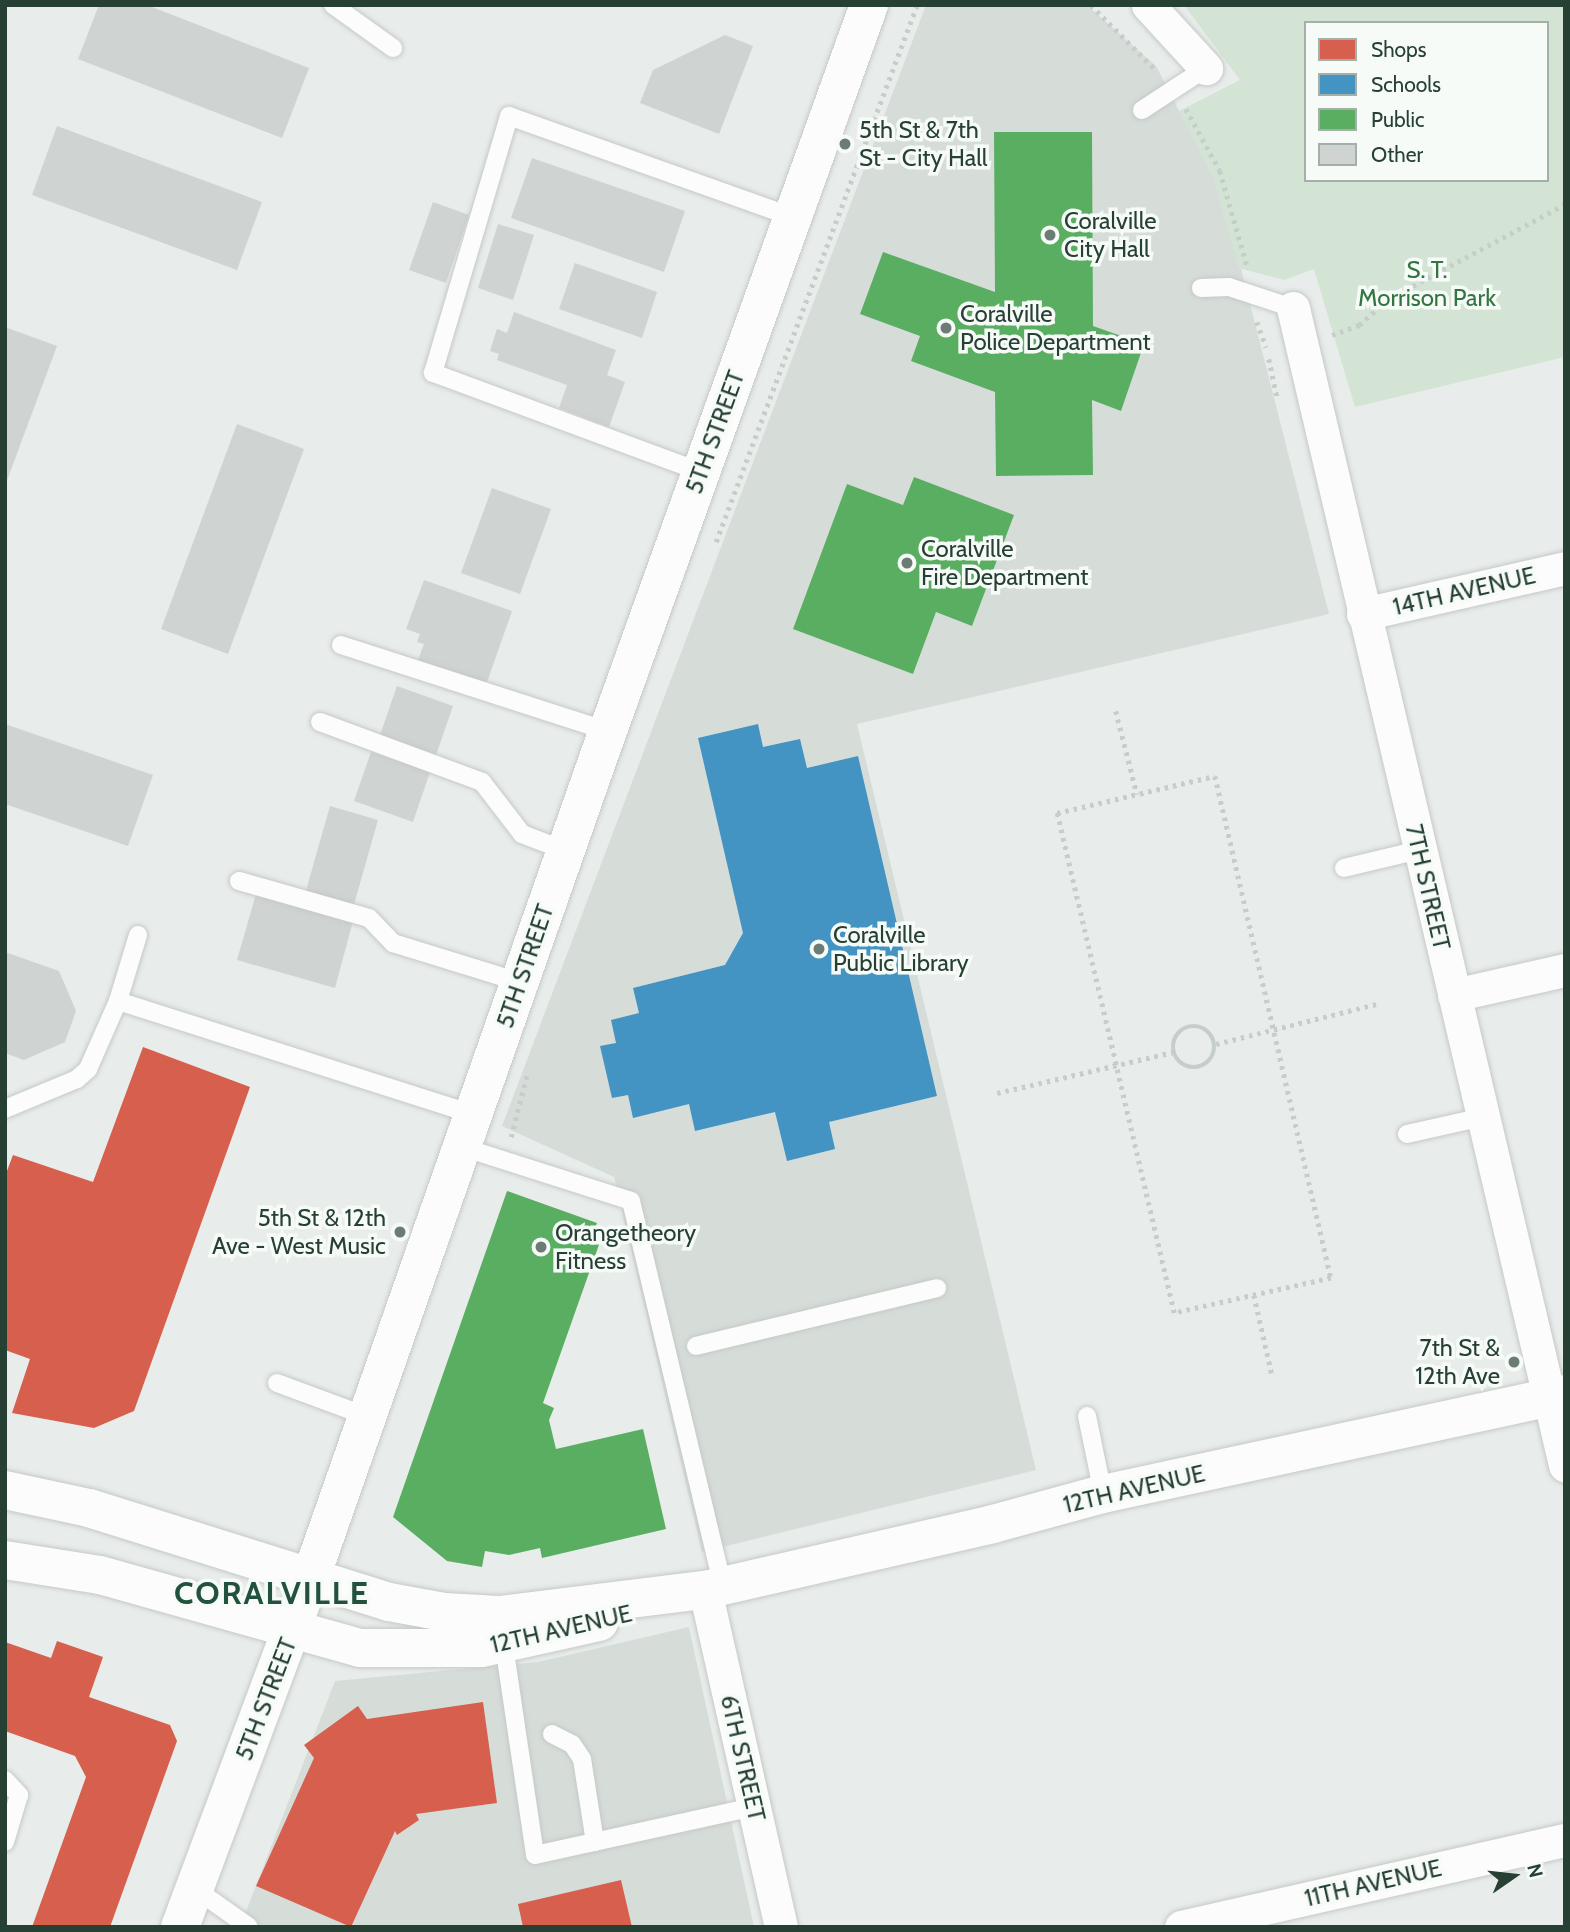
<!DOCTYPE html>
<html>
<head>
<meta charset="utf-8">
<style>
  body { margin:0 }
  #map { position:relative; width:1570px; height:1932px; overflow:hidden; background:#e8ecea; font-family:Cabin,sans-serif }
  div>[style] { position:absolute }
  .built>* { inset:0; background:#d6ddd9 }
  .green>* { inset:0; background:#d3e4d5 }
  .shops>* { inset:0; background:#d6604d }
  .schools>* { inset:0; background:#4393c3 }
  .public>* { inset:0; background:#5aae61 }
  .building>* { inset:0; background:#cfd3d1 }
  .path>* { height:4.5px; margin-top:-2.25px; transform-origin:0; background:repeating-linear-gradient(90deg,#c6cec9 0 3.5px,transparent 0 8.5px) }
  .path>.ring { margin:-2.25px; padding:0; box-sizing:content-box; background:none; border:4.5px solid #c6cec9; border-radius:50% }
  .roads { filter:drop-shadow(0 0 2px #c5c9c7) drop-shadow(0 0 2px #c5c9c7) }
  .lane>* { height:18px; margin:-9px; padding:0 9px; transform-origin:9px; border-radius:9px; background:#fcfcfc }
  .street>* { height:33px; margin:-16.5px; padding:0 16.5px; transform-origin:16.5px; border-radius:16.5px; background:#fcfcfc }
  .secondary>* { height:38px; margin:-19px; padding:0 19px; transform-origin:19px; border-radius:19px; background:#fcfcfc }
  .dots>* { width:19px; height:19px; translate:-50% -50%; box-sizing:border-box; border:4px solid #f7fbf8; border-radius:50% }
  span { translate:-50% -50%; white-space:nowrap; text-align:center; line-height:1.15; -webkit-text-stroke:7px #f7fbf8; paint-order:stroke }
  .poi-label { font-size:24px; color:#264034 }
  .left { translate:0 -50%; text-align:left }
  .right { translate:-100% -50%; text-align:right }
  .park-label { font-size:24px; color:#327541 }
  .street-label { font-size:24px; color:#264034 }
  .district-label { font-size:32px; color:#22513e; font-weight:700; letter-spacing:2px }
  .frame { position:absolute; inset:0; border:7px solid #264034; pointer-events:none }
  .legend { position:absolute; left:1304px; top:21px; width:245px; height:161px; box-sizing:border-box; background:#f7fbf8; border:2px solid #a3b0aa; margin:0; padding:9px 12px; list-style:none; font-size:21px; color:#264034 }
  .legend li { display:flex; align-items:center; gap:14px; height:35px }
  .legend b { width:35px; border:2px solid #a3b0aa }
  .north { position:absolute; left:1479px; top:1841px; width:70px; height:70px; -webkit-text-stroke:5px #f7fbf8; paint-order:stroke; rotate:76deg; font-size:19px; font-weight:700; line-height:28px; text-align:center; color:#264034 }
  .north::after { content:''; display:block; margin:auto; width:24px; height:32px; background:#264034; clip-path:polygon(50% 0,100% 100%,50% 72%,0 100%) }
</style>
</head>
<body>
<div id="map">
  <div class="built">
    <div style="clip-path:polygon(926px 5px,1087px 5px,1156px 66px,1212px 174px,1232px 233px,1329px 614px,857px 724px,1036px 1470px,702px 1552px,614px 1177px,502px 1126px)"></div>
    <div style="clip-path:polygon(689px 1627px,754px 1927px,240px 1927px,335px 1681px,538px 1662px)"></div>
  </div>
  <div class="green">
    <div style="clip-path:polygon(evenodd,1184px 5px,1565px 5px,1565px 357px,1355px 407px,1314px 269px,1284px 280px,1239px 268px,1212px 174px,1179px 111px,1240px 80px,1184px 5px,1306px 23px,1547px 23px,1547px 180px,1306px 180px,1306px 23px)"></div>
  </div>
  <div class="shops">
    <div style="clip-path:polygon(143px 1047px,250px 1087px,134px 1411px,94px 1428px,12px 1413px,30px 1359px,5px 1350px,5px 1176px,13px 1155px,93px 1182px)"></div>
    <div style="clip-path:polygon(57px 1641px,103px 1657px,89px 1697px,170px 1725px,177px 1741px,110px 1927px,32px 1927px,86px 1777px,75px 1756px,5px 1731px,5px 1642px,51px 1658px)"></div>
    <div style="clip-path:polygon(483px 1702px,497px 1803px,416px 1814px,419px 1820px,397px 1835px,395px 1831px,351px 1927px,256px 1886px,314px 1758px,304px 1745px,358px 1706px,367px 1719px)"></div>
    <div style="clip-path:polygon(621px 1880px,632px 1927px,523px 1927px,518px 1904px)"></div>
  </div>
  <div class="schools">
    <div style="clip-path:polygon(758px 724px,763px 747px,800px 739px,807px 768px,858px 756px,937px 1096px,829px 1122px,835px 1149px,787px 1161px,775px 1112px,695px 1131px,689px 1104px,633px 1118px,628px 1095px,612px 1098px,600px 1046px,616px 1043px,611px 1020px,639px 1013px,633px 988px,725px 965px,743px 933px,698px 738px)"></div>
  </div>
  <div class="public">
    <div style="clip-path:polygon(994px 132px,1092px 132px,1093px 326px,1144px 344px,1121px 411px,1092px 400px,1093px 475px,996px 476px,995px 392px,911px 361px,920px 336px,860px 314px,883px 252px,995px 292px)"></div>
    <div style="clip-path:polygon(914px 477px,1014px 515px,972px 626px,936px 612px,913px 674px,793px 629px,847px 484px,903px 505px)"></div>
    <div style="clip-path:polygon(507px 1191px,597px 1223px,592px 1236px,601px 1239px,543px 1403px,554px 1408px,549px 1420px,556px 1449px,643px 1429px,666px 1529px,542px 1558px,540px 1548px,509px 1555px,485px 1551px,482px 1567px,447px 1561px,393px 1517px)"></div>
  </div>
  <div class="building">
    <div style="clip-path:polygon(99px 5px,147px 5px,309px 68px,282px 138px,78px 59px)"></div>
    <div style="clip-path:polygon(725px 35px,753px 46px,719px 134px,640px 103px,653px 70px)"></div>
    <div style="clip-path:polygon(57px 126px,262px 202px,237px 270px,32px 195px)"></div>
    <div style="clip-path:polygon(532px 158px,685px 211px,664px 272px,511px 218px)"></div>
    <div style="clip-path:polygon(433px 202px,469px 215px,446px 283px,409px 270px)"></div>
    <div style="clip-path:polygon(498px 224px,534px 235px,513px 300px,478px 288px)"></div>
    <div style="clip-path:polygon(575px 263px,657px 292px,642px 338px,559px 309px)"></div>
    <div style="clip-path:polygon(514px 312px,616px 350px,607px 375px,625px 382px,609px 427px,559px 408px,567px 385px,497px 360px,499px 354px,490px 351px,497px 329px,507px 333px)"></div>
    <div style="clip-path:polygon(5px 327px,57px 346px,6px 483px,5px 483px)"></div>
    <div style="clip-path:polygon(237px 424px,304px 449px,228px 654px,161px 629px)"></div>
    <div style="clip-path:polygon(492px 488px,551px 509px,520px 594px,461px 573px)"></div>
    <div style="clip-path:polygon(424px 580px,512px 611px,486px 685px,418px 660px,424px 644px,417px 642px,420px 634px,406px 629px)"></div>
    <div style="clip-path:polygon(397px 686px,453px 706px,436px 755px,380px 735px)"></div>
    <div style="clip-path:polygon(5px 724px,153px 775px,128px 846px,5px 804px)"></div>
    <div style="clip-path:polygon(371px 752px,430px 772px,413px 822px,354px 801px)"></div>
    <div style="clip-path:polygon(330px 806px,378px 820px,353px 908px,305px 894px)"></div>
    <div style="clip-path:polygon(256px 894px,353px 921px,335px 988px,237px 960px)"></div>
    <div style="clip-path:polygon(5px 952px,59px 971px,76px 1011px,65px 1042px,24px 1060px,5px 1053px)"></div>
  </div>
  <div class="path">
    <div style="left:1091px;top:5px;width:93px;rotate:45deg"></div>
    <div style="left:1186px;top:109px;width:71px;rotate:61.3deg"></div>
    <div style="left:1220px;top:171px;width:102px;rotate:74.1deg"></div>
    <div style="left:1257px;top:322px;width:27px;rotate:70deg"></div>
    <div style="left:1332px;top:335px;width:29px;rotate:-20deg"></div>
    <div style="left:1359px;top:325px;width:41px;rotate:-41.1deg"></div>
    <div style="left:1390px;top:298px;width:199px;rotate:-28.2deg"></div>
    <div style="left:1269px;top:359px;width:40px;rotate:78deg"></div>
    <div style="left:716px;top:542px;width:573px;rotate:-69.48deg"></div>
    <div style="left:1116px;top:711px;width:86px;rotate:75.8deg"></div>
    <div style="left:1215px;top:776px;width:515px;rotate:76.99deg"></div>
    <div style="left:1331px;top:1278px;width:161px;rotate:167.4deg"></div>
    <div style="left:1174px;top:1313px;width:514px;rotate:-103.17deg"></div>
    <div style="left:1057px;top:813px;width:162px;rotate:-13.2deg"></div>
    <div class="ring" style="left:1173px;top:1026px;width:37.5px;height:37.5px"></div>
    <div style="left:1216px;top:1044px;width:165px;rotate:-14deg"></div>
    <div style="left:997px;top:1093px;width:181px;rotate:-13.1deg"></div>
    <div style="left:511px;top:1137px;width:68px;rotate:-75.6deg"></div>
    <div style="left:1254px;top:1295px;width:82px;rotate:77.3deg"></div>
  </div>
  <div class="roads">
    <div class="lane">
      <div style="left:333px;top:5px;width:74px;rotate:35.6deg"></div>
      <div style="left:1142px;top:110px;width:77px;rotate:-33.3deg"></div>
      <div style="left:1201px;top:288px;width:28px;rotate:-2deg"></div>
      <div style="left:1229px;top:287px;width:67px;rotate:18.2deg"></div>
      <div style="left:701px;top:472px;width:286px;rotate:-159.7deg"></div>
      <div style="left:433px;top:373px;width:268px;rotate:-73.5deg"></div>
      <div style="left:509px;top:116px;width:301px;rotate:19.6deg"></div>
      <div style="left:341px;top:645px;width:281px;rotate:17.9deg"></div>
      <div style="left:320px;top:722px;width:173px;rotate:20.3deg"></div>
      <div style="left:482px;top:782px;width:66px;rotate:52.4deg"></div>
      <div style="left:522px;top:834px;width:47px;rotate:21.1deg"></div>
      <div style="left:1344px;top:868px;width:77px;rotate:-13.5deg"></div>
      <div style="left:239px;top:881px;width:135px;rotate:15.9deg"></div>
      <div style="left:369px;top:918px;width:35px;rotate:46deg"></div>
      <div style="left:393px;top:943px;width:132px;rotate:17.2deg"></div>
      <div style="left:118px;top:1001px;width:373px;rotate:17.7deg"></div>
      <div style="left:5px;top:1109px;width:78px;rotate:-22.6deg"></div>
      <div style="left:77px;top:1079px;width:15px;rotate:-42deg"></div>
      <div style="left:88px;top:1069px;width:74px;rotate:-66.2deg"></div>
      <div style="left:118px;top:1001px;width:69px;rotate:-73.1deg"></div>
      <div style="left:1407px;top:1134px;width:78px;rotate:-12.6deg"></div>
      <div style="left:462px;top:1147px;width:177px;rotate:17.7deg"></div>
      <div style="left:631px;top:1201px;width:396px;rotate:76.6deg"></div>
      <div style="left:696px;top:1346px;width:248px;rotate:-13.5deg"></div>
      <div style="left:277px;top:1383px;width:95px;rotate:20.3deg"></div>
      <div style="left:1087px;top:1416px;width:80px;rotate:78.4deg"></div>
      <div style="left:504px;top:1645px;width:212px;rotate:81.6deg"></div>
      <div style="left:535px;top:1855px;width:224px;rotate:-12.4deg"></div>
      <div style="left:552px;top:1734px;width:22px;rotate:27deg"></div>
      <div style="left:572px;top:1744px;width:18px;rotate:56deg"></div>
      <div style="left:582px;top:1759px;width:84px;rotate:81.1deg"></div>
      <div style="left:5px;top:1780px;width:21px;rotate:47deg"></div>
      <div style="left:19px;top:1795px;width:49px;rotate:106.6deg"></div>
      <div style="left:194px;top:1888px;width:67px;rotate:35.3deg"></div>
    </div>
    <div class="street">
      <div style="left:1148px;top:5px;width:86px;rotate:47.4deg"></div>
      <div style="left:1293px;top:308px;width:1189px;rotate:76.77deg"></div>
      <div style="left:1363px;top:614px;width:207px;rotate:-12.8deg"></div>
      <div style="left:1454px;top:995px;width:114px;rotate:-12.7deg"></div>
      <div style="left:705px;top:1590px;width:345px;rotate:77.3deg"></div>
      <div style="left:1181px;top:1927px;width:394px;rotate:-12.8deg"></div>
    </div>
    <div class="secondary">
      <div style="left:5px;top:1490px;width:86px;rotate:12.1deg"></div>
      <div style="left:89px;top:1508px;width:314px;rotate:17.4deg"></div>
      <div style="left:389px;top:1602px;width:56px;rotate:10.3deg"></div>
      <div style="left:444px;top:1612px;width:56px;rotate:3.1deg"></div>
      <div style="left:500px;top:1615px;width:207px;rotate:-7deg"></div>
      <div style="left:705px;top:1590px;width:295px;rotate:-12.9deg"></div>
      <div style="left:993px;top:1524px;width:114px;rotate:-15.3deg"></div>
      <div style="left:1103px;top:1494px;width:473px;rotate:-12.2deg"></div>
      <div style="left:5px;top:1560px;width:96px;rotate:9deg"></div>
      <div style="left:100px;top:1575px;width:270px;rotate:15.7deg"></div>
      <div style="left:360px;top:1648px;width:122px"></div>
      <div style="left:482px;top:1648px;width:120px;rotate:-12.5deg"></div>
      <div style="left:180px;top:1927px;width:377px;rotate:-69.5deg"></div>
      <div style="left:312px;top:1574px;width:870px;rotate:-70.67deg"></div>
      <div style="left:600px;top:753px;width:795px;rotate:-70.22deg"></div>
    </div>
  </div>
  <div class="dots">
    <div style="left:845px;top:144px;background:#6a7c74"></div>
    <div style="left:1050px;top:235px;background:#6a7c74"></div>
    <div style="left:946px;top:328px;background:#6a7c74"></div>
    <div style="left:907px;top:563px;background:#6a7c74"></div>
    <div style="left:819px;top:949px;background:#6a7c74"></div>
    <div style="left:400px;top:1232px;background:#6a7c74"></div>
    <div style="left:541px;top:1247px;background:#6a7c74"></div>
    <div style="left:1514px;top:1362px;background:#6a7c74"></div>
  </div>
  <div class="poi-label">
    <span class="left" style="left:859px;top:144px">5th St &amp; 7th<br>St - City Hall</span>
    <span class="left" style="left:1064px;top:235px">Coralville<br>City Hall</span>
    <span class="left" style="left:960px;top:328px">Coralville<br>Police Department</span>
    <span class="left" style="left:921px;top:563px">Coralville<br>Fire Department</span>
    <span class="left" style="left:833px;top:949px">Coralville<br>Public Library</span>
    <span class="right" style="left:386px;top:1232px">5th St &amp; 12th<br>Ave - West Music</span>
    <span class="left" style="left:555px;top:1247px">Orangetheory<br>Fitness</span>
    <span class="right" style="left:1500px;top:1362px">7th St &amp;<br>12th Ave</span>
  </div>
  <div class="park-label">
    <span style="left:1427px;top:284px">S. T.<br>Morrison Park</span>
  </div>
  <div class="street-label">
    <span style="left:715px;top:432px;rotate:-70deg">5TH STREET</span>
    <span style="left:1464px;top:591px;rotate:-13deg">14TH AVENUE</span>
    <span style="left:1428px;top:887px;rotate:77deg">7TH STREET</span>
    <span style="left:525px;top:966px;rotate:-71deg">5TH STREET</span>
    <span style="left:1134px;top:1489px;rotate:-13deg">12TH AVENUE</span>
    <span style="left:561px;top:1629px;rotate:-13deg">12TH AVENUE</span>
    <span style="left:266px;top:1699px;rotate:-69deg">5TH STREET</span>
    <span style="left:743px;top:1758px;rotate:77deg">6TH STREET</span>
    <span style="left:1373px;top:1883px;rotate:-13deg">11TH AVENUE</span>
  </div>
  <div class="district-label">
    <span style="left:272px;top:1593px">CORALVILLE</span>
  </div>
  <div class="frame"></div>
  <ul class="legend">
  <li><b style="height:19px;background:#d6604d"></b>Shops</li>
  <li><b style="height:19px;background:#4393c3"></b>Schools</li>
  <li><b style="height:19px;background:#5aae61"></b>Public</li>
  <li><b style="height:19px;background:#cfd3d1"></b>Other</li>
  </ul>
  <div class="north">N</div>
</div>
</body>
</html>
